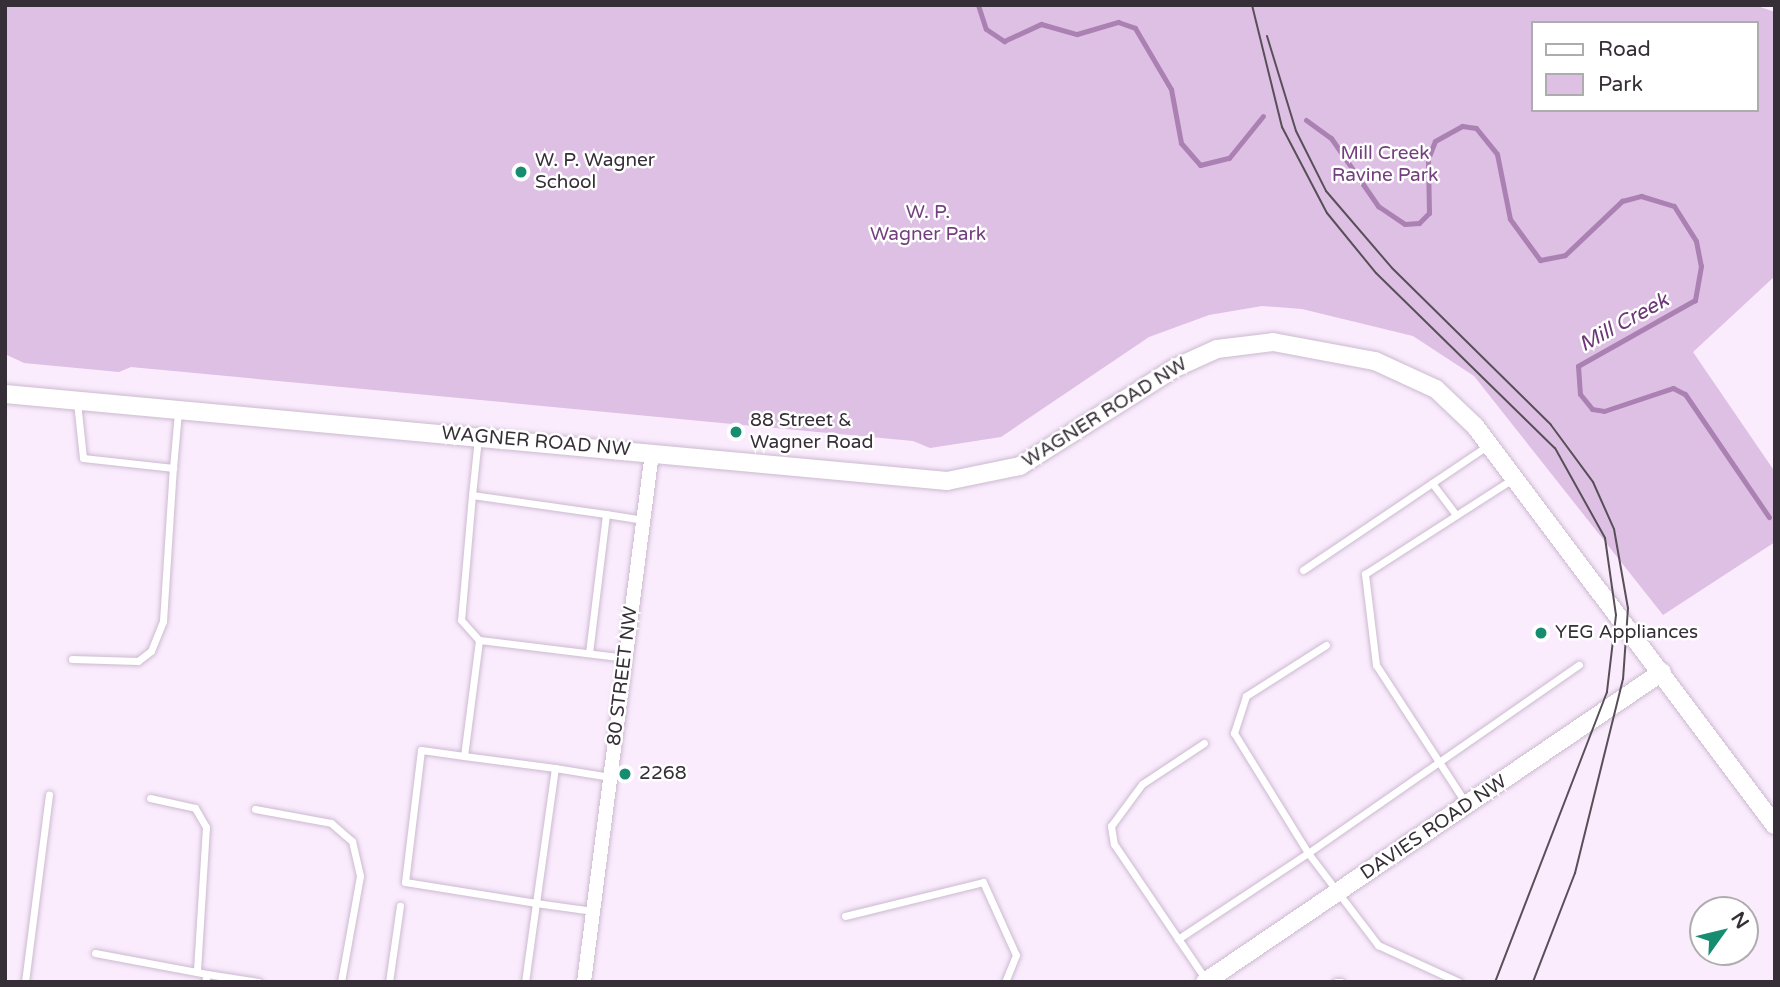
<!DOCTYPE html>
<html>
<head>
<meta charset="utf-8">
<style>
  body { margin:0 }
  #map { position:relative; width:1780px; height:987px; overflow:hidden; background:#faebfd; font-family:"Varela Round",sans-serif }
  div>[style] { position:absolute }
  .green>* { inset:0; background:#ddc0e3 }
  .stream>* { height:5px; margin:-2.5px; padding:0 2.5px; transform-origin:2.5px; border-radius:2.5px; background:#ab81b3 }
  .roads { filter:drop-shadow(0 0 2px #ccbacf) drop-shadow(0 0 2px #ccbacf) }
  .service>* { height:7px; margin:-3.5px; padding:0 3.5px; transform-origin:3.5px; border-radius:3.5px; background:#fff }
  .minor>* { height:14px; margin:-7px; padding:0 7px; transform-origin:7px; border-radius:7px; background:#fff }
  .tertiary>* { height:18px; margin:-9px; padding:0 9px; transform-origin:9px; border-radius:9px; background:#fff }
  .tram>* { height:2px; margin:-1px; padding:0 1px; transform-origin:1px; border-radius:1px; background:#584f59 }
  .dots>* { width:19px; height:19px; translate:-50% -50%; box-sizing:border-box; border:4px solid #fff; border-radius:50% }
  span { translate:-50% -50%; white-space:nowrap; text-align:center; line-height:1.15; -webkit-text-stroke:5px #fff; paint-order:stroke }
  .park-label { font-size:19px; color:#743f7f }
  .poi-label { font-size:19px; color:#362f37 }
  .left { translate:0 -50%; text-align:left }
  .street-label { font-size:19px; color:#362f37 }
  .water-label { font-size:21px; color:#6c3777; font-style:italic }
  .frame { position:absolute; inset:0; border:7px solid #362f37; pointer-events:none }
  .legend { position:absolute; left:1531px; top:21px; width:228px; height:91px; box-sizing:border-box; background:#fff; border:2px solid #afacaf; margin:0; padding:9px 12px; list-style:none; font-size:21px; color:#362f37 }
  .legend li { display:flex; align-items:center; gap:14px; height:35px }
  .legend b { width:35px; border:2px solid #afacaf }
  .north { position:absolute; left:1689px; top:896px; width:70px; height:70px; box-sizing:border-box; background:#fff; border:2px solid #afacaf; border-radius:50%; rotate:56deg; font-size:19px; font-weight:700; line-height:28px; text-align:center; color:#362f37 }
  .north::after { content:''; display:block; margin:auto; width:24px; height:32px; background:#168d70; clip-path:polygon(50% 0,100% 100%,50% 72%,0 100%) }
</style>
</head>
<body>
<div id="map">
  <div class="green">
    <div style="clip-path:polygon(evenodd,5px 5px,1754px 5px,1775px 12px,1775px 276px,1693px 352px,1775px 472px,1775px 542px,1663px 615px,1474px 376px,1413px 336px,1302px 309px,1262px 306px,1209px 315px,1149px 337px,1001px 437px,930px 448px,913px 441px,131px 367px,119px 372px,24px 363px,5px 354px,5px 5px,1533px 23px,1757px 23px,1757px 110px,1533px 110px,1533px 23px)"></div>
  </div>
  <div class="stream">
    <div style="left:978px;top:5px;width:25px;rotate:72deg"></div>
    <div style="left:986px;top:29px;width:22px;rotate:34deg"></div>
    <div style="left:1004px;top:41px;width:41px;rotate:-24.7deg"></div>
    <div style="left:1041px;top:24px;width:37px;rotate:16deg"></div>
    <div style="left:1077px;top:34px;width:43px;rotate:-16.3deg"></div>
    <div style="left:1118px;top:22px;width:18px;rotate:19deg"></div>
    <div style="left:1135px;top:28px;width:71px;rotate:59.5deg"></div>
    <div style="left:1171px;top:89px;width:55px;rotate:79.5deg"></div>
    <div style="left:1181px;top:143px;width:29px;rotate:49deg"></div>
    <div style="left:1200px;top:165px;width:30px;rotate:-14deg"></div>
    <div style="left:1229px;top:158px;width:54px;rotate:-51deg"></div>
    <div style="left:1306px;top:120px;width:31px;rotate:36deg"></div>
    <div style="left:1331px;top:138px;width:83px;rotate:55.3deg"></div>
    <div style="left:1378px;top:206px;width:32px;rotate:34deg"></div>
    <div style="left:1405px;top:224px;width:14px;rotate:-4deg"></div>
    <div style="left:1419px;top:223px;width:14px;rotate:-45deg"></div>
    <div style="left:1429px;top:213px;width:54px;rotate:-91.1deg"></div>
    <div style="left:1428px;top:159px;width:19px;rotate:-69deg"></div>
    <div style="left:1435px;top:141px;width:31px;rotate:-29deg"></div>
    <div style="left:1462px;top:126px;width:14px;rotate:8deg"></div>
    <div style="left:1476px;top:128px;width:33px;rotate:51deg"></div>
    <div style="left:1497px;top:154px;width:66px;rotate:78.7deg"></div>
    <div style="left:1510px;top:219px;width:51px;rotate:53.8deg"></div>
    <div style="left:1540px;top:260px;width:25px;rotate:-11deg"></div>
    <div style="left:1565px;top:255px;width:79px;rotate:-43.5deg"></div>
    <div style="left:1622px;top:201px;width:20px;rotate:-15deg"></div>
    <div style="left:1641px;top:196px;width:34px;rotate:17deg"></div>
    <div style="left:1674px;top:206px;width:41px;rotate:57.8deg"></div>
    <div style="left:1696px;top:241px;width:25px;rotate:79deg"></div>
    <div style="left:1701px;top:266px;width:35px;rotate:100deg"></div>
    <div style="left:1695px;top:300px;width:134px;rotate:150.6deg"></div>
    <div style="left:1578px;top:366px;width:28px;rotate:86deg"></div>
    <div style="left:1580px;top:394px;width:19px;rotate:51deg"></div>
    <div style="left:1592px;top:409px;width:12px;rotate:9deg"></div>
    <div style="left:1604px;top:411px;width:73px;rotate:-18.4deg"></div>
    <div style="left:1673px;top:388px;width:13px;rotate:27deg"></div>
    <div style="left:1685px;top:394px;width:149px;rotate:55.7deg"></div>
  </div>
  <div class="roads">
    <div class="service">
      <div style="left:77px;top:402px;width:56px;rotate:83.9deg"></div>
      <div style="left:83px;top:458px;width:91px;rotate:6.3deg"></div>
      <div style="left:173px;top:468px;width:56px;rotate:-84.9deg"></div>
      <div style="left:478px;top:438px;width:57px;rotate:96deg"></div>
      <div style="left:472px;top:495px;width:135px;rotate:8.1deg"></div>
      <div style="left:1432px;top:483px;width:40px;rotate:53deg"></div>
      <div style="left:472px;top:495px;width:125px;rotate:95deg"></div>
      <div style="left:461px;top:620px;width:27px;rotate:48deg"></div>
      <div style="left:1303px;top:570px;width:223px;rotate:-34deg"></div>
      <div style="left:1326px;top:645px;width:95px;rotate:147.5deg"></div>
      <div style="left:1246px;top:696px;width:39px;rotate:108deg"></div>
      <div style="left:1234px;top:733px;width:141px;rotate:58.3deg"></div>
      <div style="left:1308px;top:853px;width:330px;rotate:-34.8deg"></div>
      <div style="left:589px;top:653px;width:140px;rotate:-83deg"></div>
      <div style="left:606px;top:514px;width:38px;rotate:9deg"></div>
      <div style="left:72px;top:659px;width:66px;rotate:1.7deg"></div>
      <div style="left:138px;top:661px;width:16px;rotate:-38deg"></div>
      <div style="left:151px;top:651px;width:32px;rotate:-68deg"></div>
      <div style="left:163px;top:621px;width:153px;rotate:-86.3deg"></div>
      <div style="left:1204px;top:743px;width:74px;rotate:146.5deg"></div>
      <div style="left:1142px;top:784px;width:52px;rotate:126.4deg"></div>
      <div style="left:1111px;top:826px;width:18px;rotate:81deg"></div>
      <div style="left:1114px;top:844px;width:164px;rotate:55.9deg"></div>
      <div style="left:464px;top:756px;width:43px;rotate:-172.1deg"></div>
      <div style="left:421px;top:750px;width:133px;rotate:96.9deg"></div>
      <div style="left:405px;top:882px;width:133px;rotate:9.1deg"></div>
      <div style="left:536px;top:903px;width:80px;rotate:97.9deg"></div>
      <div style="left:555px;top:768px;width:92px;rotate:-172.5deg"></div>
      <div style="left:464px;top:756px;width:117px;rotate:-82.6deg"></div>
      <div style="left:479px;top:640px;width:147px;rotate:7deg"></div>
      <div style="left:150px;top:798px;width:46px;rotate:12.5deg"></div>
      <div style="left:195px;top:808px;width:22px;rotate:60deg"></div>
      <div style="left:206px;top:827px;width:145px;rotate:93.6deg"></div>
      <div style="left:1467px;top:805px;width:167px;rotate:-123deg"></div>
      <div style="left:1376px;top:665px;width:92px;rotate:-96.9deg"></div>
      <div style="left:1365px;top:574px;width:177px;rotate:-32.8deg"></div>
      <div style="left:255px;top:809px;width:77px;rotate:10.4deg"></div>
      <div style="left:331px;top:823px;width:28px;rotate:41deg"></div>
      <div style="left:352px;top:841px;width:36px;rotate:77deg"></div>
      <div style="left:360px;top:876px;width:108px;rotate:100.2deg"></div>
      <div style="left:593px;top:911px;width:58px;rotate:-172deg"></div>
      <div style="left:536px;top:903px;width:136px;rotate:-82deg"></div>
      <div style="left:555px;top:768px;width:56px;rotate:9.3deg"></div>
      <div style="left:845px;top:916px;width:142px;rotate:-13.8deg"></div>
      <div style="left:983px;top:882px;width:80px;rotate:65.7deg"></div>
      <div style="left:1016px;top:955px;width:29px;rotate:112deg"></div>
      <div style="left:1178px;top:939px;width:156px;rotate:-33.5deg"></div>
      <div style="left:1308px;top:853px;width:116px;rotate:52.7deg"></div>
      <div style="left:1378px;top:945px;width:89px;rotate:24.6deg"></div>
      <div style="left:95px;top:953px;width:114px;rotate:10.6deg"></div>
      <div style="left:25px;top:982px;width:189px;rotate:-82.7deg"></div>
      <div style="left:205px;top:982px;width:8px;rotate:-76deg"></div>
      <div style="left:207px;top:974px;width:52px;rotate:8.9deg"></div>
      <div style="left:389px;top:982px;width:77px;rotate:-81.8deg"></div>
      <div style="left:1336px;top:982px;width:5px"></div>
    </div>
    <div class="minor">
      <div style="left:584px;top:982px;width:533px;rotate:-82.68deg"></div>
    </div>
    <div class="tertiary">
      <div style="left:5px;top:394px;width:946px;rotate:5.28deg"></div>
      <div style="left:947px;top:481px;width:75px;rotate:-11.6deg"></div>
      <div style="left:1020px;top:466px;width:183px;rotate:-32.3deg"></div>
      <div style="left:1175px;top:368px;width:46px;rotate:-24.3deg"></div>
      <div style="left:1217px;top:349px;width:56px;rotate:-7.1deg"></div>
      <div style="left:1273px;top:342px;width:104px;rotate:10.6deg"></div>
      <div style="left:1375px;top:361px;width:67px;rotate:24.7deg"></div>
      <div style="left:1436px;top:389px;width:54px;rotate:43.5deg"></div>
      <div style="left:1475px;top:426px;width:499px;rotate:53.1deg"></div>
      <div style="left:1205px;top:982px;width:552px;rotate:-34.15deg"></div>
    </div>
  </div>
  <div class="tram">
    <div style="left:1252px;top:5px;width:126px;rotate:76.2deg"></div>
    <div style="left:1282px;top:127px;width:97px;rotate:62.4deg"></div>
    <div style="left:1327px;top:213px;width:77px;rotate:50.8deg"></div>
    <div style="left:1376px;top:273px;width:250px;rotate:44.4deg"></div>
    <div style="left:1555px;top:448px;width:103px;rotate:60.9deg"></div>
    <div style="left:1605px;top:538px;width:78px;rotate:81.9deg"></div>
    <div style="left:1616px;top:615px;width:78px;rotate:96.7deg"></div>
    <div style="left:1607px;top:692px;width:311px;rotate:111.1deg"></div>
    <div style="left:1267px;top:36px;width:99px;rotate:73deg"></div>
    <div style="left:1296px;top:131px;width:67px;rotate:63.4deg"></div>
    <div style="left:1326px;top:191px;width:101px;rotate:49.4deg"></div>
    <div style="left:1392px;top:268px;width:223px;rotate:44.6deg"></div>
    <div style="left:1551px;top:425px;width:71px;rotate:53.6deg"></div>
    <div style="left:1593px;top:482px;width:51px;rotate:65.9deg"></div>
    <div style="left:1614px;top:529px;width:80px;rotate:80deg"></div>
    <div style="left:1628px;top:608px;width:71px;rotate:94deg"></div>
    <div style="left:1623px;top:679px;width:200px;rotate:103.9deg"></div>
    <div style="left:1575px;top:873px;width:117px;rotate:111.1deg"></div>
  </div>
  <div class="dots">
    <div style="left:521px;top:172px;background:#168d70"></div>
    <div style="left:736px;top:432px;background:#168d70"></div>
    <div style="left:1541px;top:633px;background:#168d70"></div>
    <div style="left:625px;top:774px;background:#168d70"></div>
  </div>
  <div class="park-label">
    <span style="left:1385px;top:165px">Mill Creek<br>Ravine Park</span>
    <span style="left:928px;top:224px">W. P.<br>Wagner Park</span>
  </div>
  <div class="poi-label">
    <span class="left" style="left:535px;top:172px">W. P. Wagner<br>School</span>
    <span class="left" style="left:750px;top:432px">88 Street &amp;<br>Wagner Road</span>
    <span class="left" style="left:1555px;top:633px">YEG Appliances</span>
    <span class="left" style="left:639px;top:774px">2268</span>
  </div>
  <div class="street-label">
    <span style="left:1105px;top:413px;rotate:-32deg">WAGNER ROAD NW</span>
    <span style="left:536px;top:442px;rotate:5deg">WAGNER ROAD NW</span>
    <span style="left:623px;top:676px;rotate:-83deg">80 STREET NW</span>
    <span style="left:1434px;top:828px;rotate:-34deg">DAVIES ROAD NW</span>
  </div>
  <div class="water-label">
    <span style="left:1624px;top:323px;rotate:-29deg">Mill Creek</span>
  </div>
  <div class="frame"></div>
  <ul class="legend">
  <li><b style="height:9px;background:#fff"></b>Road</li>
  <li><b style="height:19px;background:#ddc0e3"></b>Park</li>
  </ul>
  <div class="north">N</div>
</div>
</body>
</html>
